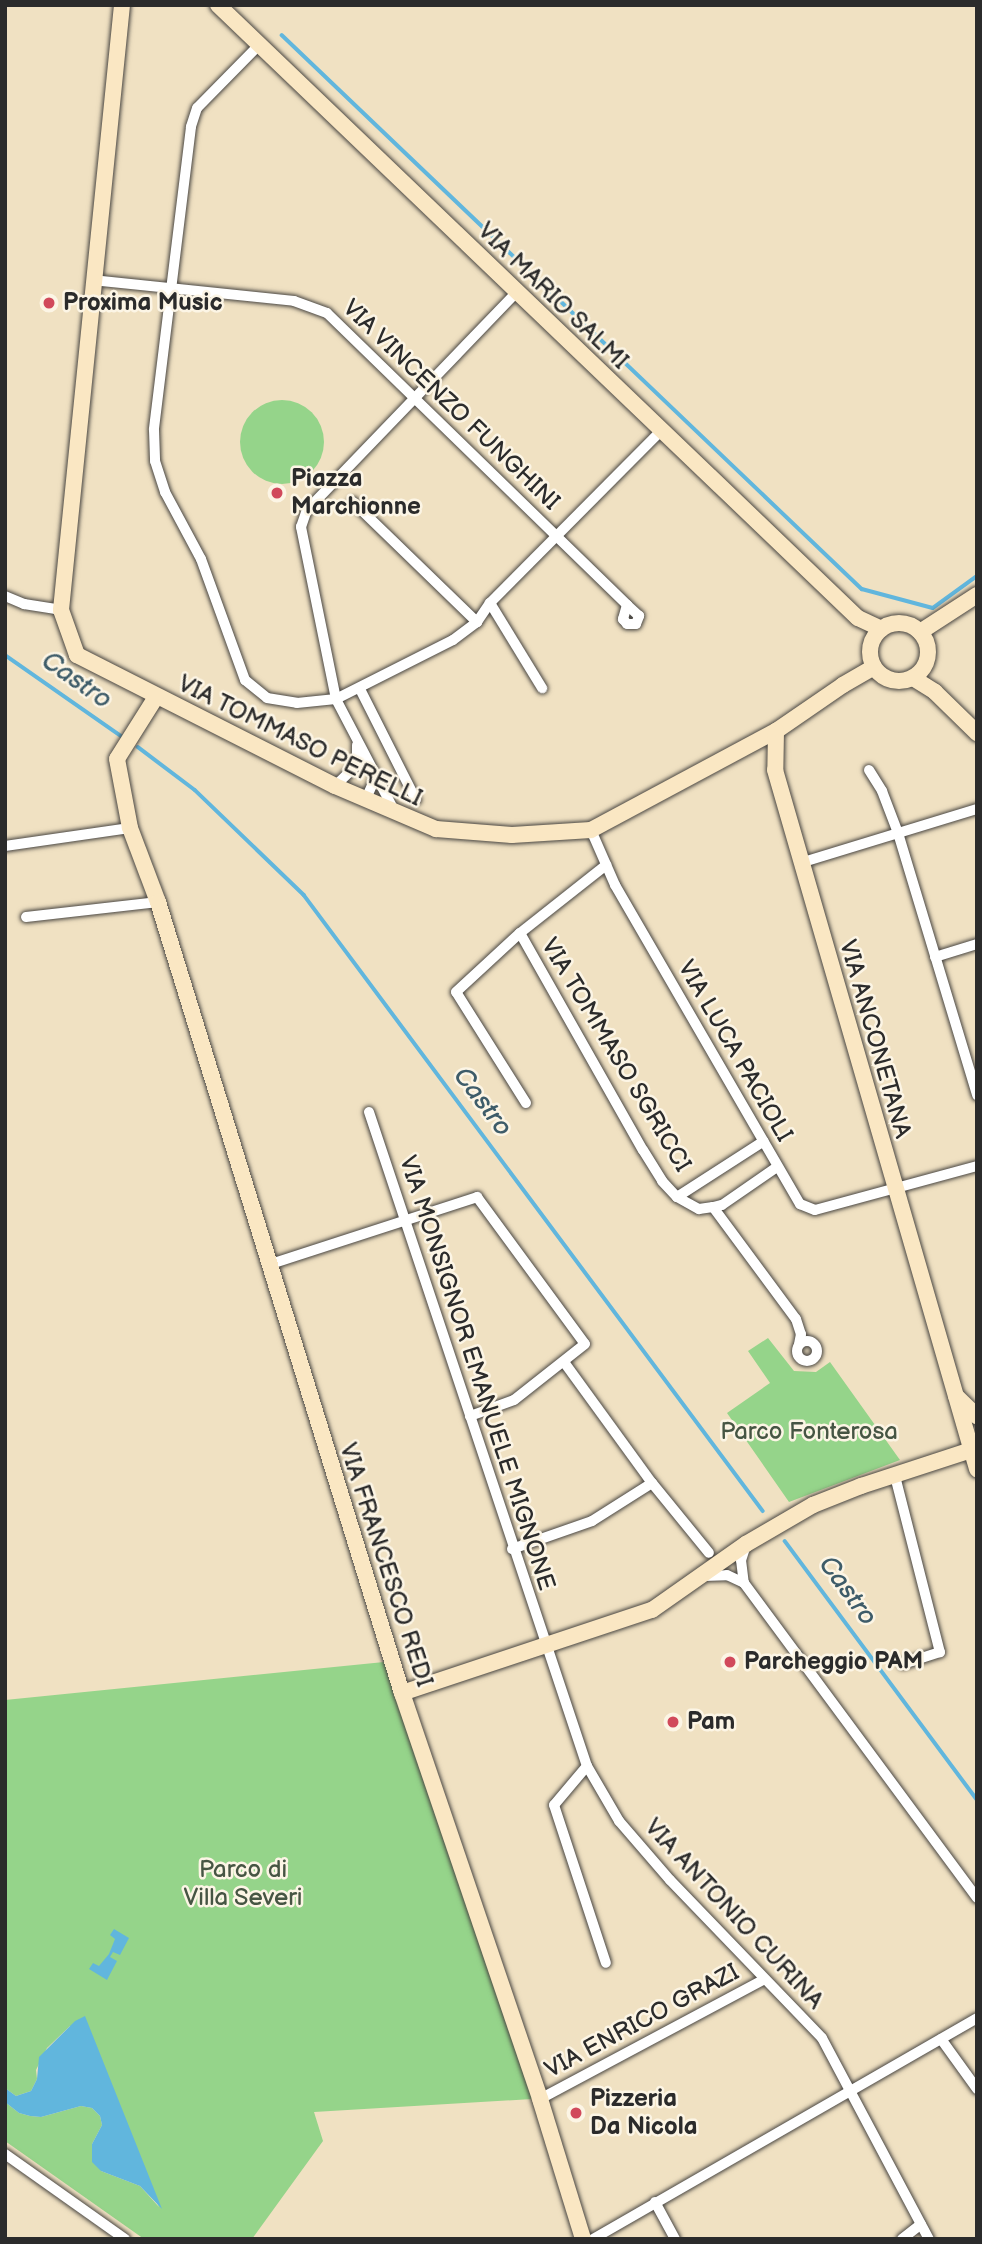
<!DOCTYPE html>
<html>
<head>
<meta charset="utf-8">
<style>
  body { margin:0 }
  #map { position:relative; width:982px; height:2244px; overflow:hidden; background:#f0e1c2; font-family:"Balsamiq Sans",sans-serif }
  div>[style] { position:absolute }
  .green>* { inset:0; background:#95d48a }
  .round { border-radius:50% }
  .water>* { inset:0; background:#61b6dd }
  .stream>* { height:3.5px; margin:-1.75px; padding:0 1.75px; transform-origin:1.75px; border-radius:1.75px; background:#61b6dd }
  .roads { filter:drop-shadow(0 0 2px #494642) drop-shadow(0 0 2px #494642) }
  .street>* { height:10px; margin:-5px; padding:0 5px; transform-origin:5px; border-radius:5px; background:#fff }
  .street>.ring { margin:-5px; padding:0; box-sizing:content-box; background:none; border:10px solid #fff; border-radius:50% }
  .secondary>* { height:16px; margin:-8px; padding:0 8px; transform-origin:8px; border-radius:8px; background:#fae7c3 }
  .secondary>.ring { margin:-8px; padding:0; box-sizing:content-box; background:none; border:16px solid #fae7c3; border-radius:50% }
  .dots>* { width:19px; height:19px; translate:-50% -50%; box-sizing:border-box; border:4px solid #fcf5e5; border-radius:50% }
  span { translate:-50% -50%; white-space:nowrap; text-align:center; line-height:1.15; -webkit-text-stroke:5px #fcf5e5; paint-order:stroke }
  .street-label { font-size:24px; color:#2b2b2b }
  .poi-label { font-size:24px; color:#2b2b2b; font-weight:700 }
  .left { translate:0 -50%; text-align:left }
  .park-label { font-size:24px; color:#465543 }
  .water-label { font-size:26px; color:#3e5c69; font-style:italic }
  .frame { position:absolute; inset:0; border:7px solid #2b2b2b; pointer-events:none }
</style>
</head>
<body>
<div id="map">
  <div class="green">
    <div class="round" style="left:240px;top:400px;width:84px;height:84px"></div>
    <div style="clip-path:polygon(768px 1338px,794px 1371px,816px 1372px,830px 1362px,900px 1460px,789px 1502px,727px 1413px,770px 1383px,748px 1351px)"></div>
    <div style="clip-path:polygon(384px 1662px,532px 2099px,314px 2112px,323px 2141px,252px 2239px,144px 2239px,5px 2141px,5px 2102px,19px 2113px,30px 2116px,41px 2117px,81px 2106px,92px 2108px,100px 2116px,102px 2125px,92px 2144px,101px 2171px,140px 2186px,159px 2207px,70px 2026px,47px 2048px,36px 2070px,37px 2079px,31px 2091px,16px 2096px,5px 2088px,5px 1700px)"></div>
  </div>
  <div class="water">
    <div style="clip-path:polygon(114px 1929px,129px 1938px,120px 1955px,113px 1952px,110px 1957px,117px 1961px,107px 1980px,89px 1969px,93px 1963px,99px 1966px,109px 1954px,115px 1939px,110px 1935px)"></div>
    <div style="clip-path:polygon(85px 2016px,162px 2209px,140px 2186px,101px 2171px,92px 2162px,92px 2144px,102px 2125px,100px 2116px,92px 2108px,81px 2106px,41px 2117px,30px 2116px,19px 2113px,5px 2102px,5px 2088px,16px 2096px,31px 2091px,37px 2079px,39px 2057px,75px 2021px)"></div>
  </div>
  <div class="stream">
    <div style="left:282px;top:35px;width:802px;rotate:43.69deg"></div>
    <div style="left:862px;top:589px;width:73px;rotate:15deg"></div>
    <div style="left:933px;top:608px;width:54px;rotate:-36deg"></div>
    <div style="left:5px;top:655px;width:145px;rotate:34.9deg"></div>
    <div style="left:138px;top:747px;width:71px;rotate:37deg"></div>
    <div style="left:195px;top:790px;width:151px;rotate:43.9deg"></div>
    <div style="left:304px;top:895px;width:768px;rotate:53.31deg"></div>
    <div style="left:785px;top:1541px;width:322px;rotate:53.4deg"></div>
  </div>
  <div class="roads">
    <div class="street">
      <div style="left:259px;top:45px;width:88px;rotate:134.5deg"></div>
      <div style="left:197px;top:108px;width:20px;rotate:108deg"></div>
      <div style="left:191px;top:127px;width:305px;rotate:97deg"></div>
      <div style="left:154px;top:430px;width:31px;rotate:88deg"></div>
      <div style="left:155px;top:461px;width:33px;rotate:72deg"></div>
      <div style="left:165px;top:492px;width:76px;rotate:61.8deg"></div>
      <div style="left:201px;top:559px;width:129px;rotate:70deg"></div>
      <div style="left:245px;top:680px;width:28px;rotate:39deg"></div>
      <div style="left:267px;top:698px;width:30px;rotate:9deg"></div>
      <div style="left:297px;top:703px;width:39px;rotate:-6deg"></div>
      <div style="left:336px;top:699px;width:131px;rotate:-26.8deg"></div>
      <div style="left:453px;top:640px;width:30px;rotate:-37deg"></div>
      <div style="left:477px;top:622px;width:23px;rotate:-56deg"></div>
      <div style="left:490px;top:603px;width:243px;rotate:-45.2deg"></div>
      <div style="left:92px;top:280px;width:203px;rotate:5.9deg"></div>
      <div style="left:294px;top:301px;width:35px;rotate:20deg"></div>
      <div style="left:327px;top:313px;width:419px;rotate:44.2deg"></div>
      <div style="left:627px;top:605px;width:15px;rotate:106deg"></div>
      <div style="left:623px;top:619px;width:6px;rotate:51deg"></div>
      <div style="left:627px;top:624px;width:9px"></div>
      <div style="left:636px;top:624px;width:9px;rotate:-69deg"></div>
      <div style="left:639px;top:616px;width:16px;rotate:-137deg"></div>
      <div style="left:353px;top:502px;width:173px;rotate:44.1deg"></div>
      <div style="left:5px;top:596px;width:21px;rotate:23deg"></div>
      <div style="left:24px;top:604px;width:37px;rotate:9deg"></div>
      <div style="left:490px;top:603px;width:100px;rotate:58.5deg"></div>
      <div style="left:360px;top:689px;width:124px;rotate:63.2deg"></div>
      <div style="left:869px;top:770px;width:25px;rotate:58deg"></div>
      <div style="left:882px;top:791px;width:45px;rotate:69.1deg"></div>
      <div style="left:898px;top:833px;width:274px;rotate:73.2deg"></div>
      <div style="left:335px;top:786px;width:30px;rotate:-44deg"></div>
      <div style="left:357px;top:765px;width:20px;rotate:-90deg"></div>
      <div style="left:365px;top:801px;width:27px;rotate:-66deg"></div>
      <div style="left:395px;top:812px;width:127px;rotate:-117.6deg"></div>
      <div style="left:336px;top:699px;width:176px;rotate:-101.5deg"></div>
      <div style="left:301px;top:527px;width:18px;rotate:-71deg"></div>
      <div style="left:307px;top:510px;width:301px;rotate:-46.1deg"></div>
      <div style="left:591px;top:830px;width:60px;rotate:66.4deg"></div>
      <div style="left:615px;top:885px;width:369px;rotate:59.9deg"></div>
      <div style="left:800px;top:1204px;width:16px;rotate:22deg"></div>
      <div style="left:815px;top:1210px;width:168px;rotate:-15.2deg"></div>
      <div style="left:5px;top:846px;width:126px;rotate:-8.2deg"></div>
      <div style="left:800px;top:863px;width:185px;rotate:-17deg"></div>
      <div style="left:26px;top:917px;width:133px;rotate:-6.5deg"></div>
      <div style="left:520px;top:933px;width:249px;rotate:60.5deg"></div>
      <div style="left:643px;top:1150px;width:36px;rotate:58deg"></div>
      <div style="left:662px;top:1181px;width:22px;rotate:47deg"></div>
      <div style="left:677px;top:1197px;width:25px;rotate:29deg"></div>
      <div style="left:699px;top:1209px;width:14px;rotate:-8deg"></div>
      <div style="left:713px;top:1207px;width:9px;rotate:-13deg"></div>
      <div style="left:722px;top:1205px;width:67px;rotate:-34.6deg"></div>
      <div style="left:935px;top:957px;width:44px;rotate:-17.2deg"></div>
      <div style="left:526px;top:1103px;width:131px;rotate:-122.2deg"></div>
      <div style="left:456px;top:992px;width:87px;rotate:-42.7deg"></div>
      <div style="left:520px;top:933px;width:110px;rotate:-38.3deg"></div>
      <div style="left:369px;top:1112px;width:689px;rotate:71.57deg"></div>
      <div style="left:587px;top:1766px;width:64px;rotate:59.8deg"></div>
      <div style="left:619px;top:1821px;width:78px;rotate:49.2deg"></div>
      <div style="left:670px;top:1880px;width:219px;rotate:46.1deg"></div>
      <div style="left:822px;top:2038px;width:228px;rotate:62deg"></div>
      <div style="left:677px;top:1197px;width:103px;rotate:-32.8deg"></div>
      <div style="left:713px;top:1207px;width:139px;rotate:53.5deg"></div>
      <div style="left:796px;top:1319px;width:16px;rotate:72deg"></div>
      <div style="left:801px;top:1334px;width:10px;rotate:101deg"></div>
      <div style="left:271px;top:1264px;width:217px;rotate:-18deg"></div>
      <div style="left:477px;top:1197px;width:182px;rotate:53.7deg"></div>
      <div style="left:585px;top:1344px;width:90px;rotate:141.7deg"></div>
      <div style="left:514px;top:1400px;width:47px;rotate:160deg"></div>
      <div class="ring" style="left:797px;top:1341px;width:10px;height:10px"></div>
      <div style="left:564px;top:1362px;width:150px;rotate:54deg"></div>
      <div style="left:652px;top:1483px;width:90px;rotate:50.8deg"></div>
      <div style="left:895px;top:1476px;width:182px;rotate:75.7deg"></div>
      <div style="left:940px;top:1652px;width:39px;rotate:162deg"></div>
      <div style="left:746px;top:1545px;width:16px;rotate:108deg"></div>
      <div style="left:741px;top:1560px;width:23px;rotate:83deg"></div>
      <div style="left:744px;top:1583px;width:392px;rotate:53.5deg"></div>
      <div style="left:512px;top:1549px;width:85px;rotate:-19.3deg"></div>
      <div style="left:592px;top:1521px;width:71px;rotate:-32.3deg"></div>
      <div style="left:703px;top:1576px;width:24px;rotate:-2deg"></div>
      <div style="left:727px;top:1575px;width:19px;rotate:25deg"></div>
      <div style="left:587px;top:1766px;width:51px;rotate:130.2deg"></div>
      <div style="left:554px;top:1805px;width:166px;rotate:71.8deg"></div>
      <div style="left:941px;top:2039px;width:62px;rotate:54.2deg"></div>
      <div style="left:540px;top:2099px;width:253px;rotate:-28.1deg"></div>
      <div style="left:5px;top:2154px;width:147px;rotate:35.3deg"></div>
      <div style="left:655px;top:2202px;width:42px;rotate:61.6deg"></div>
      <div style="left:593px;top:2239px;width:443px;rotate:-29.9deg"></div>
      <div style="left:902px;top:2239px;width:24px;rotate:-38deg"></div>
    </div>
    <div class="secondary">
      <div style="left:122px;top:5px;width:608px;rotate:95.76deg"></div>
      <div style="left:61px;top:610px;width:48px;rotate:70.4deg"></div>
      <div style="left:77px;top:655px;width:289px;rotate:26.9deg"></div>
      <div style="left:335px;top:786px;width:110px;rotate:23.1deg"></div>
      <div style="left:436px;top:829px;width:76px;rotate:4.5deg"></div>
      <div style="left:512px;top:835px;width:79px;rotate:-3.6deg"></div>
      <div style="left:591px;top:830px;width:210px;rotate:-28.2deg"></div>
      <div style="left:218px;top:5px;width:886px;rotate:43.77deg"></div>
      <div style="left:858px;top:618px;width:26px;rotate:25deg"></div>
      <div class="ring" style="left:870px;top:623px;width:42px;height:42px"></div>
      <div style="left:920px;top:632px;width:68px;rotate:-33deg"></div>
      <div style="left:874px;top:667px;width:36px;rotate:150deg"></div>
      <div style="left:843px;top:685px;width:81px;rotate:145.5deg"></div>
      <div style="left:776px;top:731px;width:39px;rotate:91deg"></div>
      <div style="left:775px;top:770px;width:728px;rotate:73.88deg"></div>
      <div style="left:913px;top:678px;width:26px;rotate:32deg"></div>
      <div style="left:935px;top:692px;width:59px;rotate:44.3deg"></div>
      <div style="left:156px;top:697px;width:73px;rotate:122.2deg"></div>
      <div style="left:117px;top:759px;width:70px;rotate:79.3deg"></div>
      <div style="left:130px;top:828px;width:79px;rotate:69.3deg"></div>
      <div style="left:158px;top:902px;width:828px;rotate:72.86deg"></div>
      <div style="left:402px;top:1693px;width:429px;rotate:71.2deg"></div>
      <div style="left:540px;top:2099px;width:146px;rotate:72.9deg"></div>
      <div style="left:956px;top:1396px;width:29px;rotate:44deg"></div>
      <div style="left:402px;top:1693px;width:263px;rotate:-18.4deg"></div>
      <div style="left:652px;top:1610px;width:115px;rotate:-35.1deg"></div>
      <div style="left:746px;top:1544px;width:78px;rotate:-30.2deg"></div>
      <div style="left:813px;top:1505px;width:52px;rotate:-21.6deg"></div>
      <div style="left:861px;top:1486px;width:122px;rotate:-18.1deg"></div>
    </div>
  </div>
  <div class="dots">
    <div style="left:49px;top:303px;background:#d1495b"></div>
    <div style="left:277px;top:493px;background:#d1495b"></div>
    <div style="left:730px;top:1662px;background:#d1495b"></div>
    <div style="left:673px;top:1722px;background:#d1495b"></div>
    <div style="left:576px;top:2113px;background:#d1495b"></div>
  </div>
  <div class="street-label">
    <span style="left:553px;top:296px;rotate:44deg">VIA MARIO SALMI</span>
    <span style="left:451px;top:405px;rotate:44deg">VIA VINCENZO FUNGHINI</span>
    <span style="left:300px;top:741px;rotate:26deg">VIA TOMMASO PERELLI</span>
    <span style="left:875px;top:1039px;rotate:74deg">VIA ANCONETANA</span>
    <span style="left:735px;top:1051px;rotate:60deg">VIA LUCA PACIOLI</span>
    <span style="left:616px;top:1055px;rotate:59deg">VIA TOMMASO SGRICCI</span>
    <span style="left:477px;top:1373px;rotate:72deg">VIA MONSIGNOR EMANUELE MIGNONE</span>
    <span style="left:386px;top:1565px;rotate:72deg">VIA FRANCESCO REDI</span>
    <span style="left:734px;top:1914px;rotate:47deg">VIA ANTONIO CURINA</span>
    <span style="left:642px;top:2021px;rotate:-28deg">VIA ENRICO GRAZI</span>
  </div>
  <div class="poi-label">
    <span class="left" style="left:63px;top:303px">Proxima Music</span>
    <span class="left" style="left:291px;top:493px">Piazza<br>Marchionne</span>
    <span class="left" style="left:744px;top:1662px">Parcheggio PAM</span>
    <span class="left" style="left:687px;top:1722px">Pam</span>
    <span class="left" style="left:590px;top:2113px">Pizzeria<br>Da Nicola</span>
  </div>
  <div class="park-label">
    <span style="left:809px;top:1432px">Parco Fonterosa</span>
    <span style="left:243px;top:1884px">Parco di<br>Villa Severi</span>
  </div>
  <div class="water-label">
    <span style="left:76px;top:681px;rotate:35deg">Castro</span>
    <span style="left:482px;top:1102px;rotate:53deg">Castro</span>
    <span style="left:847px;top:1591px;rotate:54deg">Castro</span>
  </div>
  <div class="frame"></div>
</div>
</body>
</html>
